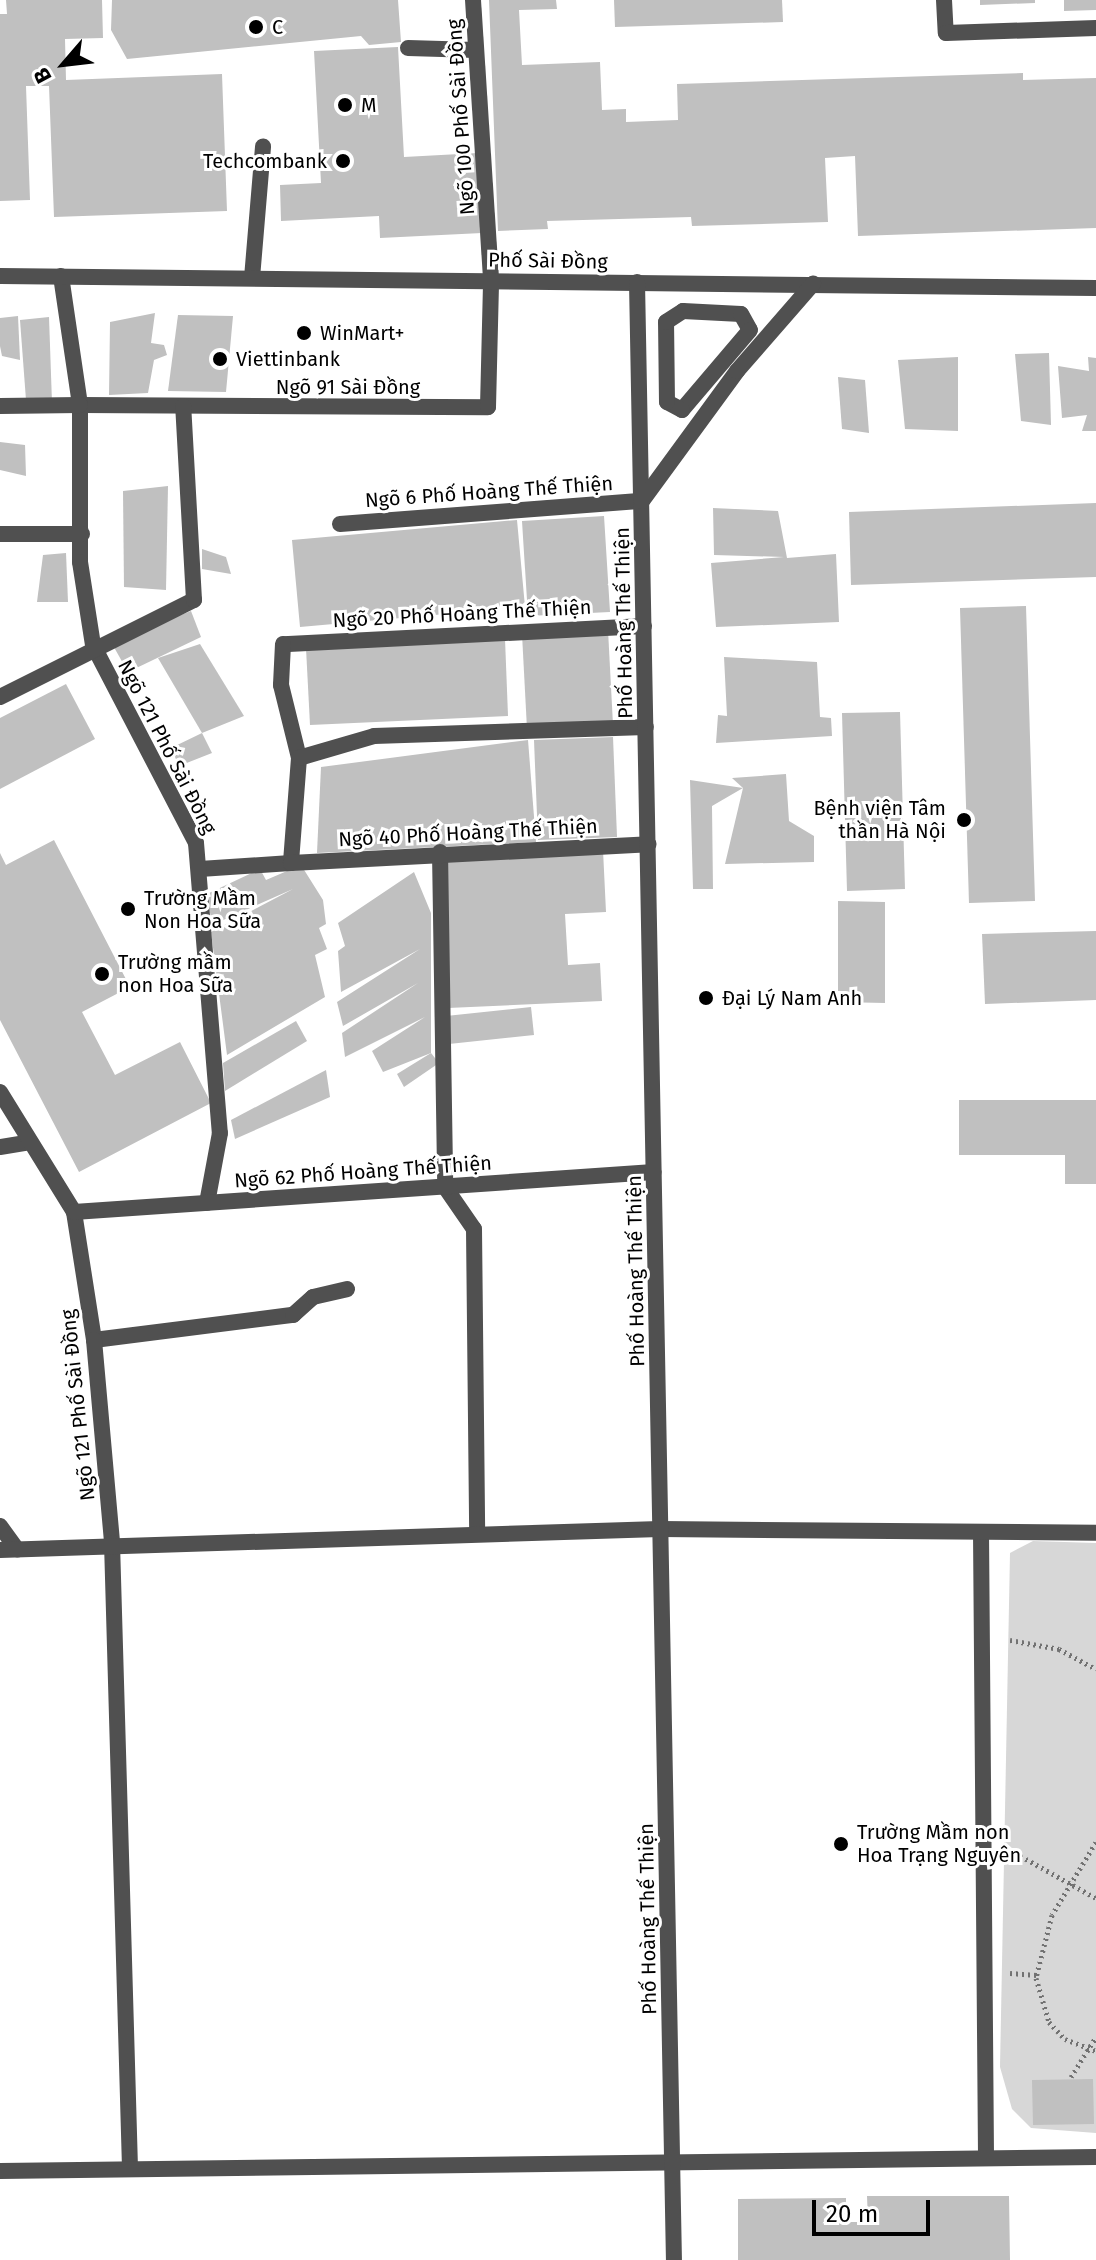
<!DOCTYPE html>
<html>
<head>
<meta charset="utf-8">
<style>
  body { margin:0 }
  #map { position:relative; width:1096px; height:2260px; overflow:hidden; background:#fff; font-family:"Fira Sans",sans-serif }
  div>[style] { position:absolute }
  .green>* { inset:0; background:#d7d7d7 }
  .building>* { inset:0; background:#c0c0c0 }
  .path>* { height:5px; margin-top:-2.5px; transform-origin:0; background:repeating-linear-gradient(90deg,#727272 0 2px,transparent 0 6px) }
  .service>* { height:16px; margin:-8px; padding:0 8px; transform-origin:8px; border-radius:8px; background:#505050 }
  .pedestrian>* { height:16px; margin:-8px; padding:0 8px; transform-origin:8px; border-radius:8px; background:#505050 }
  .minor>* { height:16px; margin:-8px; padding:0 8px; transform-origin:8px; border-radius:8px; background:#505050 }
  .tertiary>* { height:16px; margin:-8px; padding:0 8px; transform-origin:8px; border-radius:8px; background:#505050 }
  .dots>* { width:22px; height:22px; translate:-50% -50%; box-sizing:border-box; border:4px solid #fff; border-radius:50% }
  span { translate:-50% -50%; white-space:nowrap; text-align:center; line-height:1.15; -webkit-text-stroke:6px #fff; paint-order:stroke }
  .poi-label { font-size:20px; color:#000 }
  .left { translate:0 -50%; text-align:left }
  .right { translate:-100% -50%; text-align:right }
  .street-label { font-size:20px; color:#000 }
  .north { position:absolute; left:24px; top:24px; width:80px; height:80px; -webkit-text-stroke:6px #fff; paint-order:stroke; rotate:242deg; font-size:22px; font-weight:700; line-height:32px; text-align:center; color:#000 }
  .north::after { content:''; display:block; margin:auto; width:28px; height:36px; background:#000; clip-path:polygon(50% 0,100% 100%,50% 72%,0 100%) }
  .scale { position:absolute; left:812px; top:2200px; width:118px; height:36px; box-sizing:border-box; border:4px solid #000; border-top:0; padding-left:10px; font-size:24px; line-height:28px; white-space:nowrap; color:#000; -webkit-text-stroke:6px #fff; paint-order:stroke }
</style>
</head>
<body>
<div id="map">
  <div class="green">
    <div style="clip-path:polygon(1033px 1541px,1096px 1543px,1096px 2133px,1031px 2128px,1012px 2109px,1000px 2067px,1010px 1553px)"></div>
  </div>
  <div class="building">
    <div style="clip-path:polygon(6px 0,102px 0,103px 38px,65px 39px,66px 80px,222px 74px,227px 211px,54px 217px,49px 86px,26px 86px,30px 200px,0 201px,0 14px,7px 14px)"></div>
    <div style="clip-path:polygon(112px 0,398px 0,401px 42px,369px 45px,361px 36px,127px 59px,111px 30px)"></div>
    <div style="clip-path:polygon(489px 0,556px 0,557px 9px,519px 10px,522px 65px,600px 62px,602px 110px,626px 109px,626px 122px,678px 120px,677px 84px,1023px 73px,1023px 80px,1096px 78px,1096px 228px,858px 236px,855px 156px,825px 158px,828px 222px,692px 226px,691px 217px,547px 221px,548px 229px,498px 231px)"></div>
    <div style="clip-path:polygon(614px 0,782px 0,783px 22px,615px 27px)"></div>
    <div style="clip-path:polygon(980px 0,1035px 0,1035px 3px,980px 5px)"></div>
    <div style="clip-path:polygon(1064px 0,1096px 0,1096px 10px,1064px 11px)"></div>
    <div style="clip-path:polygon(398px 47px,404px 157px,478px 153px,482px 233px,380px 238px,379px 216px,281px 221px,280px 185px,321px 183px,314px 51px)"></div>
    <div style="clip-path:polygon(155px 313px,151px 343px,164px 345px,167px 355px,154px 360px,148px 393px,109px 395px,110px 322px)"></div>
    <div style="clip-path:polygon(178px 315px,233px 316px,226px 392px,168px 391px)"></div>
    <div style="clip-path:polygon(18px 316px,20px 360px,2px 356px,0 346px,0 318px)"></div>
    <div style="clip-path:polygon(49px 317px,52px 403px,26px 400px,20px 320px)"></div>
    <div style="clip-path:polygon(1049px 353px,1051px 425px,1021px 421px,1015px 354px)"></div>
    <div style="clip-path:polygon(958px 357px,958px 431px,905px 429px,898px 360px)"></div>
    <div style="clip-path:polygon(1088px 357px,1096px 358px,1096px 431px,1082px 431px,1087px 415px,1062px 418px,1058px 366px,1089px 371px)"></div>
    <div style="clip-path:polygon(838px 377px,865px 380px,869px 433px,842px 429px)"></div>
    <div style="clip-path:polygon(0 442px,25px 445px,26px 476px,0 470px)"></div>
    <div style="clip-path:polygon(168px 486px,166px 590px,124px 587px,123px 491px)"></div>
    <div style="clip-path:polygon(1096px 503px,1096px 577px,851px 585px,849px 512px)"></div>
    <div style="clip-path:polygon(713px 508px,778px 511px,787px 558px,836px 554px,839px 622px,716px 627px,711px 563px,784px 557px,714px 555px)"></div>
    <div style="clip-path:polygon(604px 516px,610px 612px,528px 616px,522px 521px)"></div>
    <div style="clip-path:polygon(517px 520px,525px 607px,300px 627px,292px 540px)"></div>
    <div style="clip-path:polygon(202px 549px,226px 557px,231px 574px,202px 569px)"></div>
    <div style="clip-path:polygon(66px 553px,68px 602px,37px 602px,43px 555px)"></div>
    <div style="clip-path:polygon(1026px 606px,1035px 901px,969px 903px,960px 608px)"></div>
    <div style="clip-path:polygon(191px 611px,201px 637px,128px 672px,111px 642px)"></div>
    <div style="clip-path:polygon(608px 630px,613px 725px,527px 729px,522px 634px)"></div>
    <div style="clip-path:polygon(505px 639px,508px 716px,310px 725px,306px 648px)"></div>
    <div style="clip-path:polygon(200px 644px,244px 716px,202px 733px,158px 658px)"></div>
    <div style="clip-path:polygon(724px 657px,817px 662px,820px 717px,831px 718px,832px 736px,716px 743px,718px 715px,727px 716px)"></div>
    <div style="clip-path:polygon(66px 684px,95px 739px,0 789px,0 718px)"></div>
    <div style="clip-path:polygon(900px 712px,905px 889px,847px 891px,842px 713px)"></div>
    <div style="clip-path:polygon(202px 733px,212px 753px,179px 766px,171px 748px)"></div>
    <div style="clip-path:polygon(613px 737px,617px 837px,538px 840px,534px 740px)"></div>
    <div style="clip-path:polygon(528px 740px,536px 842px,317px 853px,321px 767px)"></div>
    <div style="clip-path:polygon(786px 774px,789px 821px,814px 836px,814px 862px,725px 864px,743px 788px,732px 778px)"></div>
    <div style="clip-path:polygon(690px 780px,743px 788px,712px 806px,713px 889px,693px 889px)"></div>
    <div style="clip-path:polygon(54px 840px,130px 987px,82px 1012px,115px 1075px,180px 1042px,211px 1103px,79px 1172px,0 1020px,0 853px,6px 865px)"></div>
    <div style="clip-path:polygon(603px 850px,606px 912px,565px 914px,568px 965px,600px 963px,602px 1001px,448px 1008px,448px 857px)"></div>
    <div style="clip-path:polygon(301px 865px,323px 900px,326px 924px,319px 928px,327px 949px,315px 955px,325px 997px,227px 1055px,211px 932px,293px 889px,212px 925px,207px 894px,260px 869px,266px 880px)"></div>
    <div style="clip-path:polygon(414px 872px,431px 913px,431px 1053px,383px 1072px,372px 1051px,425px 1017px,345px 1057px,342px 1033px,418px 983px,343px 1026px,337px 1002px,420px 949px,341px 992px,338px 951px,345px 946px,338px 923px)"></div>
    <div style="clip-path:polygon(838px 901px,885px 902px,885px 1003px,838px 1002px)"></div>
    <div style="clip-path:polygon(1096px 931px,1096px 1000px,985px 1004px,982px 934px)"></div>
    <div style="clip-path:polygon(531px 1007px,534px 1035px,449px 1044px,446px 1016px)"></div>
    <div style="clip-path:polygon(296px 1021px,307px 1041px,225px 1091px,223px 1063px)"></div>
    <div style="clip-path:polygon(431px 1053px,439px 1063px,404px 1087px,397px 1074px)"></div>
    <div style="clip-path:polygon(326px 1070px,330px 1097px,235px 1139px,231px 1120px)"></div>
    <div style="clip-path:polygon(959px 1100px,1096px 1100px,1096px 1184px,1065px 1184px,1065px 1155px,959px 1155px)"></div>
    <div style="clip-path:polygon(1093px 2079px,1094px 2124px,1033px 2125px,1032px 2080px)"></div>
    <div style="clip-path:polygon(867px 2196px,1009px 2196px,1010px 2260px,738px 2260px,738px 2199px,846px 2198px,846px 2222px,868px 2222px)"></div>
  </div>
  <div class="path">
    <div style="left:1010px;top:1640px;width:50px;rotate:10.4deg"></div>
    <div style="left:1059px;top:1649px;width:42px;rotate:28.4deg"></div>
    <div style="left:1096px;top:1842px;width:85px;rotate:121.1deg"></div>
    <div style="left:1052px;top:1915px;width:65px;rotate:104.3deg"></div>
    <div style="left:1036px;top:1978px;width:46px;rotate:73.5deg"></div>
    <div style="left:1049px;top:2022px;width:23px;rotate:47deg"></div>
    <div style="left:1065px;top:2039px;width:33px;rotate:21deg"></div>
    <div style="left:1010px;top:1850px;width:98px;rotate:29.2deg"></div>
    <div style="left:1010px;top:1973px;width:27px;rotate:4deg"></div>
    <div style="left:1071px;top:2077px;width:47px;rotate:-58deg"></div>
  </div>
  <div class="service">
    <div style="left:944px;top:0;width:33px;rotate:87deg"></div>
    <div style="left:946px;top:33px;width:150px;rotate:-1.9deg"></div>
    <div style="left:408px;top:48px;width:68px;rotate:1.7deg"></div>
    <div style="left:252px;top:278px;width:132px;rotate:-85.2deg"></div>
    <div style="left:80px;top:405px;width:408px;rotate:0.3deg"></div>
    <div style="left:488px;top:407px;width:127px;rotate:-88.6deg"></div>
    <div style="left:440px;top:852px;width:335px;rotate:89.1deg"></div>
    <div style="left:445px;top:1187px;width:51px;rotate:55.4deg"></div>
    <div style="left:474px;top:1229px;width:305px;rotate:89.4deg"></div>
    <div style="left:200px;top:869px;width:91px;rotate:-3.8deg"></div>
    <div style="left:0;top:1147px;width:26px;rotate:-9deg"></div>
    <div style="left:94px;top:1340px;width:201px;rotate:-7.2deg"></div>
    <div style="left:293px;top:1315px;width:27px;rotate:-42deg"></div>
    <div style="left:313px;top:1297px;width:35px;rotate:-13deg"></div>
    <div style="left:0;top:1526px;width:29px;rotate:54deg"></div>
  </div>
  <div class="pedestrian">
    <div style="left:683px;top:311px;width:58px;rotate:3deg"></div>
    <div style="left:741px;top:314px;width:18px;rotate:61deg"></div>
    <div style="left:750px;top:330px;width:105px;rotate:130.4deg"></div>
    <div style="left:682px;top:410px;width:17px;rotate:-152deg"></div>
    <div style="left:667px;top:402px;width:80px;rotate:-90.7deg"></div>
    <div style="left:666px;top:322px;width:20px;rotate:-33deg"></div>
  </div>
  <div class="minor">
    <div style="left:473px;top:0;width:281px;rotate:86.3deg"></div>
    <div style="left:61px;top:276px;width:130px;rotate:81.6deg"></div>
    <div style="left:80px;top:405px;width:157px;rotate:90deg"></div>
    <div style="left:80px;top:562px;width:84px;rotate:81.1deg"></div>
    <div style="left:93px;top:645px;width:223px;rotate:62.5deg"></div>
    <div style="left:196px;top:843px;width:291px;rotate:85.3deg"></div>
    <div style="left:220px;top:1133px;width:71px;rotate:100.5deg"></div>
    <div style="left:0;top:406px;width:80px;rotate:-0.7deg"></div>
    <div style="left:340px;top:524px;width:303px;rotate:-4.4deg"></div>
    <div style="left:0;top:534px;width:82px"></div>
    <div style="left:644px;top:626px;width:361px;rotate:177.1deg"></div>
    <div style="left:283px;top:644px;width:41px;rotate:92.8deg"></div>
    <div style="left:281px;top:685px;width:75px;rotate:76.1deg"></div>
    <div style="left:299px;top:758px;width:105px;rotate:94.4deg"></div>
    <div style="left:291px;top:863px;width:358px;rotate:-3deg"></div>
    <div style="left:0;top:697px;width:217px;rotate:-26.6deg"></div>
    <div style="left:194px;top:600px;width:194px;rotate:-93.2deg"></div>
    <div style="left:299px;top:758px;width:78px;rotate:-16.3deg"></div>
    <div style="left:374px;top:736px;width:272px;rotate:-1.9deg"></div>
    <div style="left:0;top:1092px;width:141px;rotate:58.3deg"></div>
    <div style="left:74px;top:1212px;width:130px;rotate:81.1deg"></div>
    <div style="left:94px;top:1340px;width:204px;rotate:84.9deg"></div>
    <div style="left:112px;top:1543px;width:626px;rotate:88.35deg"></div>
    <div style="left:74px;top:1212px;width:581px;rotate:-3.95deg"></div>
    <div style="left:981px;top:1532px;width:626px;rotate:89.54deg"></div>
    <div style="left:0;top:1550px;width:660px;rotate:-1.82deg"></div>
    <div style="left:660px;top:1529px;width:436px;rotate:0.5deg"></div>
    <div style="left:0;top:2171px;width:1096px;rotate:-0.73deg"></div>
  </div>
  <div class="tertiary">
    <div style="left:0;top:276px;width:1096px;rotate:0.63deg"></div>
    <div style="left:637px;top:282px;width:1978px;rotate:88.93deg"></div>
    <div style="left:642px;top:501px;width:161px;rotate:-53.8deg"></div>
    <div style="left:737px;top:371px;width:116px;rotate:-48.9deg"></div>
  </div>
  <div class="dots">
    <div style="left:256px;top:27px;background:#000"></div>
    <div style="left:345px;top:105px;background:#000"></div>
    <div style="left:343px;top:161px;background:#000"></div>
    <div style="left:304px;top:333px;background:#000"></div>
    <div style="left:220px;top:359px;background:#000"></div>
    <div style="left:964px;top:820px;background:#000"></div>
    <div style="left:128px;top:909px;background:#000"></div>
    <div style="left:102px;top:974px;background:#000"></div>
    <div style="left:706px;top:998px;background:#000"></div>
    <div style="left:841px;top:1844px;background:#000"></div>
  </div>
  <div class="poi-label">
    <span class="left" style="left:272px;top:27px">C</span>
    <span class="left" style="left:361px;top:105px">M</span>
    <span class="right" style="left:327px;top:161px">Techcombank</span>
    <span class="left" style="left:320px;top:333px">WinMart+</span>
    <span class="left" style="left:236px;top:359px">Viettinbank</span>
    <span class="right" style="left:946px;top:820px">Bệnh viện Tâm<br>thần Hà Nội</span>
    <span class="left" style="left:144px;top:910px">Trường Mầm<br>Non Hoa Sữa</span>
    <span class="left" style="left:118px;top:974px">Trường mầm<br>non Hoa Sữa</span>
    <span class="left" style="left:722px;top:998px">Đại Lý Nam Anh</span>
    <span class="left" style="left:857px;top:1844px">Trường Mầm non<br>Hoa Trạng Nguyên</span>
  </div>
  <div class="street-label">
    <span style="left:461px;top:117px;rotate:-94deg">Ngõ 100 Phố Sài Đồng</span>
    <span style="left:548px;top:261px;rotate:1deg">Phố Sài Đồng</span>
    <span style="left:348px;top:387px">Ngõ 91 Sài Đồng</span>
    <span style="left:489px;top:492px;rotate:-4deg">Ngõ 6 Phố Hoàng Thế Thiện</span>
    <span style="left:462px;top:614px;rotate:-3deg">Ngõ 20 Phố Hoàng Thế Thiện</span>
    <span style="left:624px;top:623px;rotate:-91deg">Phố Hoàng Thế Thiện</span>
    <span style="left:167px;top:747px;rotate:63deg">Ngõ 121 Phố Sài Đồng</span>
    <span style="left:468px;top:833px;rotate:-3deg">Ngõ 40 Phố Hoàng Thế Thiện</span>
    <span style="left:363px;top:1172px;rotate:-4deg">Ngõ 62 Phố Hoàng Thế Thiện</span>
    <span style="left:636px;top:1271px;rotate:-91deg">Phố Hoàng Thế Thiện</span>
    <span style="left:78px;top:1405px;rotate:-96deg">Ngõ 121 Phố Sài Đồng</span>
    <span style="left:648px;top:1919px;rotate:-91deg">Phố Hoàng Thế Thiện</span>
  </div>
  <div class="north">B</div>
  <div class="scale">20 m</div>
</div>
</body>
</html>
